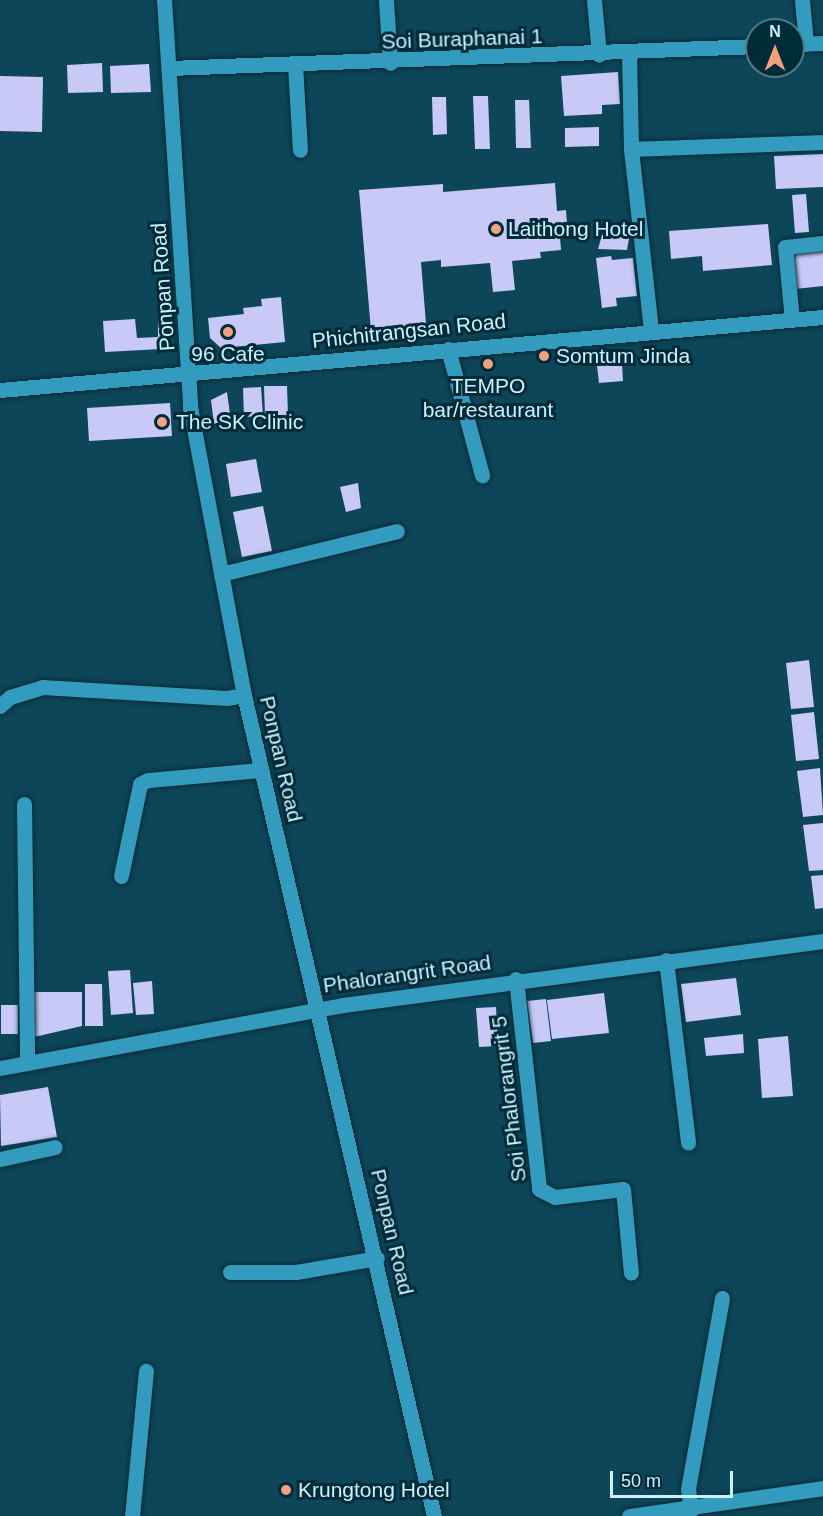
<!DOCTYPE html>
<html>
<head>
<meta charset="utf-8">
<style>
  body { margin:0 }
  #map { position:relative; width:823px; height:1516px; overflow:hidden; background:#0d4659; font-family:Helvetica,sans-serif }
  div>[style] { position:absolute }
  .building>* { inset:0; background:#c8c9f6 }
  .roads { filter:drop-shadow(0 0 2px #0a2b36) drop-shadow(0 0 2px #0a2b36) }
  .minor>* { height:15px; margin:-7.5px; padding:0 7.5px; transform-origin:7.5px; border-radius:7.5px; background:#339bbe }
  .tertiary>* { height:15px; margin:-7.5px; padding:0 7.5px; transform-origin:7.5px; border-radius:7.5px; background:#339bbe }
  .secondary>* { height:15px; margin:-7.5px; padding:0 7.5px; transform-origin:7.5px; border-radius:7.5px; background:#339bbe }
  .dots>* { width:16px; height:16px; translate:-50% -50%; box-sizing:border-box; border:3px solid #002b39; border-radius:50% }
  span { translate:-50% -50%; white-space:nowrap; text-align:center; line-height:1.15; -webkit-text-stroke:6px #002b39; paint-order:stroke }
  .street-label { font-size:21px; color:#ccf0fe }
  .poi-label { font-size:21px; color:#ccf0fe }
  .left { translate:0 -50%; text-align:left }
  .north { position:absolute; left:745px; top:18px; width:60px; height:60px; box-sizing:border-box; background:#002b39; border:2px solid #527a88; border-radius:50%; rotate:0deg; font-size:16px; font-weight:700; line-height:24px; text-align:center; color:#ccf0fe }
  .north::after { content:''; display:block; margin:auto; width:21px; height:27px; background:#f1a17d; clip-path:polygon(50% 0,100% 100%,50% 72%,0 100%) }
  .scale { position:absolute; left:610px; top:1471px; width:123px; height:27px; box-sizing:border-box; border:3px solid #ccf0fe; border-top:0; padding-left:8px; font-size:18px; line-height:21px; white-space:nowrap; color:#ccf0fe; -webkit-text-stroke:4px #002b39; paint-order:stroke }
</style>
</head>
<body>
<div id="map">
  <div class="building">
    <div style="clip-path:polygon(102px 63px,103px 92px,68px 93px,67px 65px)"></div>
    <div style="clip-path:polygon(149px 64px,151px 92px,111px 93px,110px 66px)"></div>
    <div style="clip-path:polygon(618px 72px,620px 104px,602px 105px,602px 114px,564px 116px,561px 76px)"></div>
    <div style="clip-path:polygon(0 76px,43px 77px,42px 132px,0 131px)"></div>
    <div style="clip-path:polygon(473px 96px,488px 96px,490px 149px,475px 149px)"></div>
    <div style="clip-path:polygon(432px 97px,446px 97px,447px 134px,433px 135px)"></div>
    <div style="clip-path:polygon(515px 100px,529px 100px,531px 148px,516px 148px)"></div>
    <div style="clip-path:polygon(599px 127px,599px 146px,565px 147px,565px 128px)"></div>
    <div style="clip-path:polygon(823px 154px,823px 187px,776px 189px,774px 156px)"></div>
    <div style="clip-path:polygon(555px 183px,557px 211px,566px 210px,567px 224px,559px 225px,561px 250px,540px 252px,541px 258px,512px 261px,515px 290px,493px 292px,490px 263px,441px 267px,441px 260px,421px 262px,426px 324px,371px 331px,359px 190px,443px 184px,443px 192px)"></div>
    <div style="clip-path:polygon(806px 194px,809px 232px,795px 233px,792px 195px)"></div>
    <div style="clip-path:polygon(768px 224px,772px 265px,703px 271px,702px 256px,671px 259px,669px 231px)"></div>
    <div style="clip-path:polygon(630px 233px,627px 250px,598px 249px,602px 235px)"></div>
    <div style="clip-path:polygon(823px 251px,823px 286px,795px 289px,792px 254px)"></div>
    <div style="clip-path:polygon(611px 256px,612px 260px,633px 258px,637px 296px,616px 298px,617px 306px,602px 308px,596px 258px)"></div>
    <div style="clip-path:polygon(281px 297px,285px 342px,221px 348px,210px 338px,208px 318px,244px 314px,243px 308px,262px 306px,261px 299px)"></div>
    <div style="clip-path:polygon(167px 314px,169px 340px,161px 349px,105px 352px,103px 321px,135px 319px,137px 338px,158px 337px,158px 315px)"></div>
    <div style="clip-path:polygon(622px 364px,623px 381px,599px 383px,597px 366px)"></div>
    <div style="clip-path:polygon(264px 386px,287px 386px,288px 415px,265px 416px)"></div>
    <div style="clip-path:polygon(261px 387px,263px 416px,244px 417px,243px 388px)"></div>
    <div style="clip-path:polygon(227px 392px,231px 422px,214px 424px,211px 400px)"></div>
    <div style="clip-path:polygon(170px 403px,172px 436px,89px 441px,87px 408px)"></div>
    <div style="clip-path:polygon(256px 459px,262px 492px,231px 497px,226px 464px)"></div>
    <div style="clip-path:polygon(358px 483px,361px 508px,346px 512px,340px 487px)"></div>
    <div style="clip-path:polygon(263px 506px,272px 551px,242px 557px,233px 512px)"></div>
    <div style="clip-path:polygon(809px 660px,814px 707px,791px 709px,786px 663px)"></div>
    <div style="clip-path:polygon(814px 712px,819px 759px,796px 761px,791px 715px)"></div>
    <div style="clip-path:polygon(820px 768px,823px 815px,803px 817px,797px 771px)"></div>
    <div style="clip-path:polygon(823px 823px,823px 870px,809px 871px,803px 825px)"></div>
    <div style="clip-path:polygon(823px 875px,823px 908px,815px 909px,811px 876px)"></div>
    <div style="clip-path:polygon(130px 970px,133px 1013px,111px 1015px,108px 971px)"></div>
    <div style="clip-path:polygon(736px 978px,741px 1015px,686px 1022px,681px 984px)"></div>
    <div style="clip-path:polygon(152px 981px,154px 1014px,136px 1015px,133px 983px)"></div>
    <div style="clip-path:polygon(85px 984px,102px 984px,103px 1026px,85px 1026px)"></div>
    <div style="clip-path:polygon(34px 992px,82px 992px,82px 1026px,34px 1037px)"></div>
    <div style="clip-path:polygon(604px 993px,609px 1033px,552px 1039px,547px 1000px)"></div>
    <div style="clip-path:polygon(546px 999px,551px 1041px,533px 1043px,527px 1001px)"></div>
    <div style="clip-path:polygon(1px 1005px,18px 1005px,18px 1034px,1px 1034px)"></div>
    <div style="clip-path:polygon(496px 1007px,498px 1046px,479px 1047px,476px 1008px)"></div>
    <div style="clip-path:polygon(743px 1034px,744px 1053px,706px 1056px,704px 1038px)"></div>
    <div style="clip-path:polygon(788px 1036px,793px 1096px,762px 1098px,758px 1039px)"></div>
    <div style="clip-path:polygon(48px 1087px,57px 1137px,1px 1146px,0 1095px)"></div>
  </div>
  <div class="roads">
    <div class="minor">
      <div style="left:386px;top:0;width:63px;rotate:86.4deg"></div>
      <div style="left:594px;top:0;width:55px;rotate:84.8deg"></div>
      <div style="left:802px;top:0;width:44px;rotate:84.8deg"></div>
      <div style="left:793px;top:44px;width:30px;rotate:-2deg"></div>
      <div style="left:629px;top:53px;width:96px;rotate:88.8deg"></div>
      <div style="left:631px;top:149px;width:183px;rotate:83.7deg"></div>
      <div style="left:295px;top:64px;width:86px;rotate:86.7deg"></div>
      <div style="left:169px;top:68px;width:588px;rotate:-2.14deg"></div>
      <div style="left:631px;top:149px;width:192px;rotate:-2.1deg"></div>
      <div style="left:792px;top:320px;width:73px;rotate:-95.5deg"></div>
      <div style="left:785px;top:247px;width:38px;rotate:-6deg"></div>
      <div style="left:448px;top:349px;width:131px;rotate:74.9deg"></div>
      <div style="left:221px;top:574px;width:181px;rotate:-13.7deg"></div>
      <div style="left:0;top:706px;width:13px;rotate:-42deg"></div>
      <div style="left:10px;top:697px;width:34px;rotate:-17deg"></div>
      <div style="left:42px;top:687px;width:185px;rotate:3.4deg"></div>
      <div style="left:227px;top:698px;width:17px;rotate:-10deg"></div>
      <div style="left:24px;top:804px;width:259px;rotate:89.3deg"></div>
      <div style="left:121px;top:876px;width:94px;rotate:-78.3deg"></div>
      <div style="left:140px;top:784px;width:9px;rotate:-27deg"></div>
      <div style="left:148px;top:780px;width:113px;rotate:-5.1deg"></div>
      <div style="left:666px;top:960px;width:184px;rotate:83.1deg"></div>
      <div style="left:516px;top:979px;width:211px;rotate:83.7deg"></div>
      <div style="left:539px;top:1189px;width:18px;rotate:27deg"></div>
      <div style="left:555px;top:1197px;width:68px;rotate:-6.7deg"></div>
      <div style="left:623px;top:1189px;width:84px;rotate:84.6deg"></div>
      <div style="left:0;top:1159px;width:56px;rotate:-12.3deg"></div>
      <div style="left:230px;top:1272px;width:66px"></div>
      <div style="left:296px;top:1272px;width:82px;rotate:-9.8deg"></div>
      <div style="left:691px;top:1510px;width:21px;rotate:-98deg"></div>
      <div style="left:688px;top:1489px;width:194px;rotate:-79.9deg"></div>
      <div style="left:132px;top:1516px;width:146px;rotate:-84.5deg"></div>
    </div>
    <div class="tertiary">
      <div style="left:164px;top:0;width:408px;rotate:86.3deg"></div>
      <div style="left:190px;top:407px;width:293px;rotate:79.4deg"></div>
      <div style="left:244px;top:695px;width:843px;rotate:76.97deg"></div>
      <div style="left:0;top:390px;width:826px;rotate:-5.07deg"></div>
      <div style="left:0;top:1068px;width:349px;rotate:-10.4deg"></div>
      <div style="left:343px;top:1005px;width:484px;rotate:-7.6deg"></div>
    </div>
    <div class="secondary">
      <div style="left:629px;top:1516px;width:196px;rotate:-8.2deg"></div>
    </div>
  </div>
  <div class="dots">
    <div style="left:496px;top:229px;background:#f1a17d"></div>
    <div style="left:228px;top:332px;background:#f1a17d"></div>
    <div style="left:544px;top:356px;background:#f1a17d"></div>
    <div style="left:488px;top:364px;background:#f1a17d"></div>
    <div style="left:162px;top:422px;background:#f1a17d"></div>
    <div style="left:286px;top:1490px;background:#f1a17d"></div>
  </div>
  <div class="street-label">
    <span style="left:462px;top:39px;rotate:-2deg">Soi Buraphanai 1</span>
    <span style="left:163px;top:287px;rotate:-94deg">Ponpan Road</span>
    <span style="left:409px;top:331px;rotate:-6deg">Phichitrangsan Road</span>
    <span style="left:281px;top:759px;rotate:77deg">Ponpan Road</span>
    <span style="left:407px;top:974px;rotate:-8deg">Phalorangrit Road</span>
    <span style="left:509px;top:1099px;rotate:-97deg">Soi Phalorangrit 5</span>
    <span style="left:392px;top:1232px;rotate:77deg">Ponpan Road</span>
  </div>
  <div class="poi-label">
    <span class="left" style="left:508px;top:229px">Laithong Hotel</span>
    <span style="left:228px;top:354px">96 Cafe</span>
    <span class="left" style="left:556px;top:356px">Somtum Jinda</span>
    <span style="left:488px;top:398px">TEMPO<br>bar/restaurant</span>
    <span class="left" style="left:176px;top:422px">The SK Clinic</span>
    <span class="left" style="left:298px;top:1490px">Krungtong Hotel</span>
  </div>
  <div class="north">N</div>
  <div class="scale">50 m</div>
</div>
</body>
</html>
